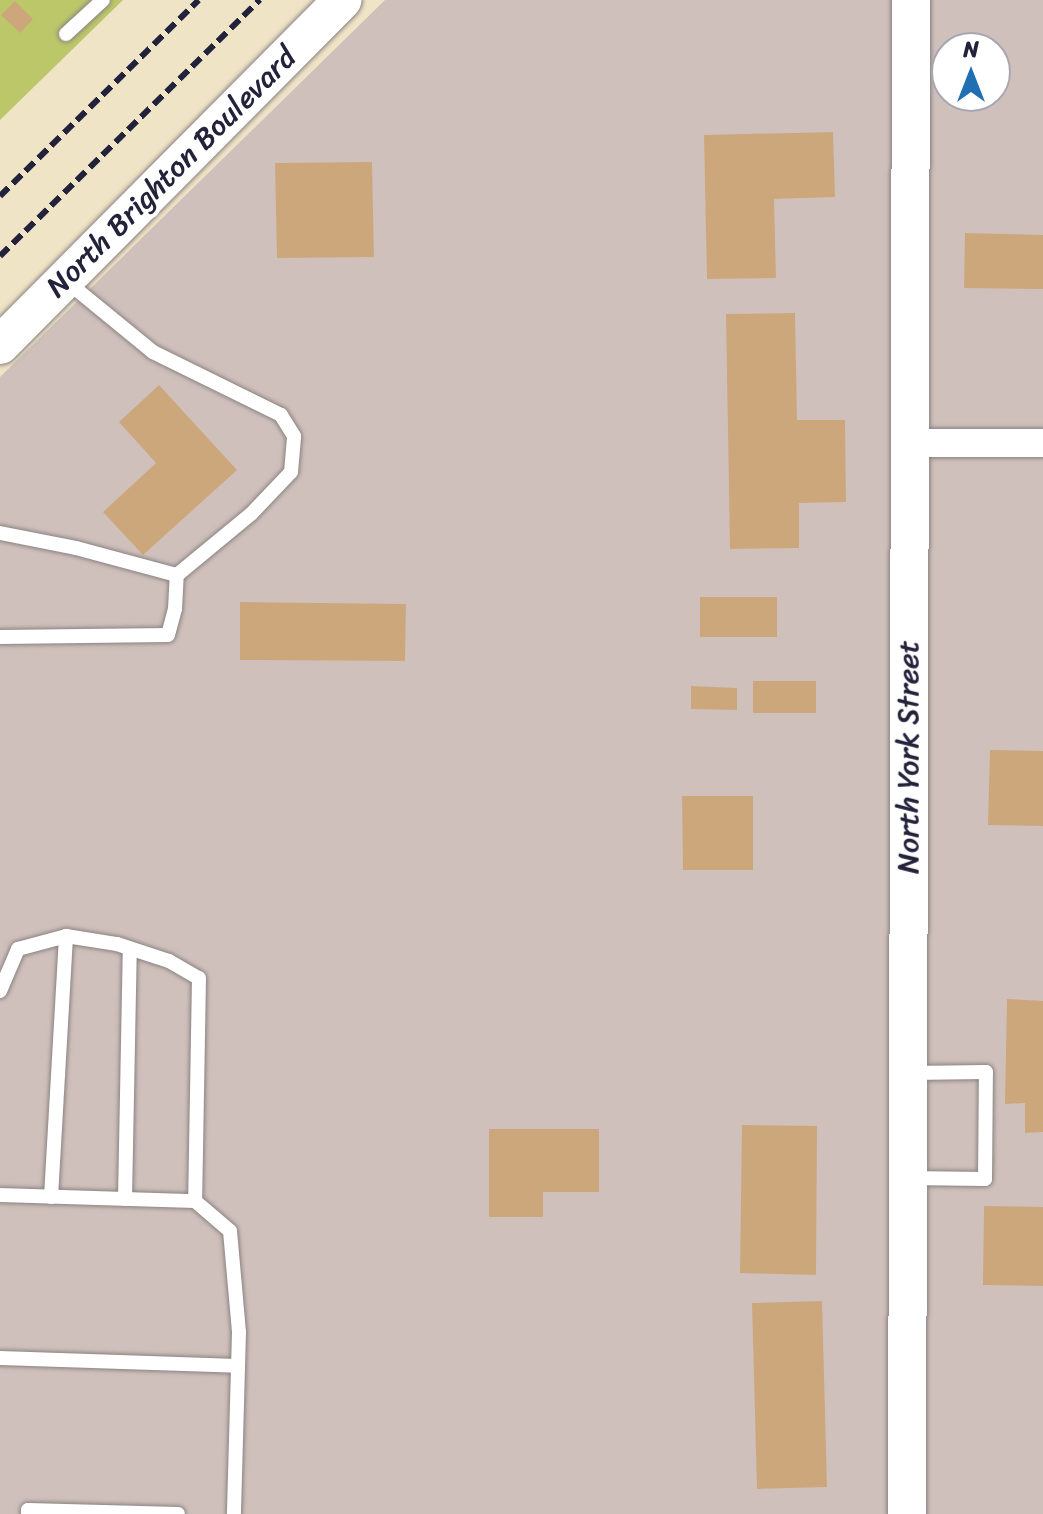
<!DOCTYPE html>
<html>
<head>
<meta charset="utf-8">
<style>
  body { margin:0 }
  #map { position:relative; width:1043px; height:1514px; overflow:hidden; background:#f0e4c7; font-family:Sriracha,sans-serif }
  div>[style] { position:absolute }
  .industrial>* { inset:0; background:#d0c0bc }
  .green>* { inset:0; background:#bbc769 }
  .building>* { inset:0; background:#cda77c }
  .roads { filter:drop-shadow(0 0 2px #898381) drop-shadow(0 0 2px #898381) }
  .lane>* { height:14px; margin:-7px; padding:0 7px; transform-origin:7px; border-radius:7px; background:#fff }
  .street>* { height:28px; margin:-14px; padding:0 14px; transform-origin:14px; border-radius:14px; background:#fff }
  .secondary>* { height:38px; margin:-19px; padding:0 19px; transform-origin:19px; border-radius:19px; background:#fff }
  .rail>* { height:6px; margin-top:-3px; transform-origin:0; background:repeating-linear-gradient(90deg,#22223b 0 12px,transparent 0 18px) }
  span { translate:-50% -50%; white-space:nowrap; text-align:center; line-height:1.15; -webkit-text-stroke:8px #fff; paint-order:stroke }
  .street-label { font-size:30px; color:#22223b }
  .north { position:absolute; left:931px; top:32px; width:80px; height:80px; box-sizing:border-box; background:#fff; border:2px solid #a7a7b1; border-radius:50%; rotate:0deg; font-size:22px; font-weight:700; line-height:32px; text-align:center; color:#22223b }
  .north::after { content:''; display:block; margin:auto; width:28px; height:36px; background:#1f6fb2; clip-path:polygon(50% 0,100% 100%,50% 72%,0 100%) }
</style>
</head>
<body>
<div id="map">
  <div class="industrial">
    <div style="clip-path:polygon(evenodd,385px 0,1043px 0,1043px 1514px,0 1514px,0 377px,385px 0,947px 48px,995px 48px,995px 96px,947px 96px,947px 48px)"></div>
  </div>
  <div class="green">
    <div style="clip-path:polygon(0 0,123px 0,0 120px)"></div>
  </div>
  <div class="building">
    <div style="clip-path:polygon(15px 1px,33px 19px,20px 33px,1px 15px)"></div>
    <div style="clip-path:polygon(833px 132px,835px 197px,774px 199px,776px 278px,707px 279px,704px 135px)"></div>
    <div style="clip-path:polygon(372px 162px,374px 257px,277px 258px,275px 163px)"></div>
    <div style="clip-path:polygon(965px 233px,1043px 235px,1043px 289px,964px 288px)"></div>
    <div style="clip-path:polygon(795px 313px,797px 420px,845px 420px,846px 502px,799px 503px,799px 548px,730px 549px,726px 314px)"></div>
    <div style="clip-path:polygon(159px 385px,237px 470px,143px 555px,103px 512px,156px 463px,119px 422px)"></div>
    <div style="clip-path:polygon(700px 597px,777px 597px,777px 637px,700px 637px)"></div>
    <div style="clip-path:polygon(240px 602px,406px 604px,405px 661px,240px 660px)"></div>
    <div style="clip-path:polygon(753px 681px,816px 681px,816px 713px,753px 713px)"></div>
    <div style="clip-path:polygon(691px 686px,737px 688px,737px 710px,691px 709px)"></div>
    <div style="clip-path:polygon(990px 750px,1043px 751px,1043px 826px,988px 825px)"></div>
    <div style="clip-path:polygon(682px 796px,753px 796px,753px 870px,683px 870px)"></div>
    <div style="clip-path:polygon(1007px 999px,1043px 1001px,1043px 1132px,1025px 1133px,1025px 1103px,1005px 1104px)"></div>
    <div style="clip-path:polygon(742px 1125px,817px 1126px,816px 1275px,740px 1273px)"></div>
    <div style="clip-path:polygon(489px 1129px,599px 1129px,599px 1192px,543px 1192px,543px 1217px,489px 1217px)"></div>
    <div style="clip-path:polygon(984px 1206px,1043px 1207px,1043px 1286px,983px 1285px)"></div>
    <div style="clip-path:polygon(822px 1301px,827px 1487px,757px 1489px,752px 1303px)"></div>
  </div>
  <div class="roads">
    <div class="lane">
      <div style="left:66px;top:34px;width:50px;rotate:-42.6deg"></div>
      <div style="left:0;top:533px;width:77px;rotate:11.2deg"></div>
      <div style="left:76px;top:548px;width:105px;rotate:15deg"></div>
      <div style="left:0;top:637px;width:168px;rotate:-0.7deg"></div>
      <div style="left:168px;top:635px;width:27px;rotate:-75deg"></div>
      <div style="left:175px;top:609px;width:34px;rotate:-87deg"></div>
      <div style="left:177px;top:575px;width:96px;rotate:-39.5deg"></div>
      <div style="left:251px;top:514px;width:58px;rotate:-46.4deg"></div>
      <div style="left:291px;top:472px;width:36px;rotate:-85deg"></div>
      <div style="left:294px;top:436px;width:25px;rotate:-122deg"></div>
      <div style="left:281px;top:415px;width:143px;rotate:-153.8deg"></div>
      <div style="left:153px;top:352px;width:114px;rotate:-140.7deg"></div>
      <div style="left:0;top:991px;width:46px;rotate:-66.8deg"></div>
      <div style="left:18px;top:949px;width:50px;rotate:-15.2deg"></div>
      <div style="left:66px;top:936px;width:52px;rotate:8.9deg"></div>
      <div style="left:117px;top:944px;width:55px;rotate:18.1deg"></div>
      <div style="left:169px;top:961px;width:34px;rotate:30deg"></div>
      <div style="left:199px;top:978px;width:223px;rotate:91deg"></div>
      <div style="left:908px;top:1178px;width:77px;rotate:0.7deg"></div>
      <div style="left:985px;top:1179px;width:107px;rotate:-89.5deg"></div>
      <div style="left:986px;top:1072px;width:76px;rotate:179.2deg"></div>
      <div style="left:0;top:1195px;width:195px;rotate:1.8deg"></div>
      <div style="left:195px;top:1201px;width:46px;rotate:40.6deg"></div>
      <div style="left:230px;top:1231px;width:101px;rotate:84.9deg"></div>
      <div style="left:239px;top:1332px;width:182px;rotate:91.6deg"></div>
      <div style="left:51px;top:1197px;width:261px;rotate:-86.7deg"></div>
      <div style="left:125px;top:1199px;width:250px;rotate:-88.9deg"></div>
      <div style="left:0;top:1358px;width:238px;rotate:1.9deg"></div>
      <div style="left:28px;top:1514px;width:4px;rotate:-90deg"></div>
      <div style="left:28px;top:1510px;width:150px;rotate:1.5deg"></div>
    </div>
    <div class="street">
      <div style="left:908px;top:443px;width:135px"></div>
    </div>
    <div class="secondary">
      <div style="left:0;top:345px;width:486px;rotate:-45.2deg"></div>
      <div style="left:907px;top:1514px;width:1514px;rotate:-89.85deg"></div>
    </div>
  </div>
  <div class="rail">
    <div style="left:0;top:196px;width:279px;rotate:-44.6deg"></div>
    <div style="left:0;top:256px;width:365px;rotate:-44.6deg"></div>
  </div>
  <div class="street-label">
    <span style="left:171px;top:172px;rotate:-45deg">North Brighton Boulevard</span>
    <span style="left:908px;top:757px;rotate:-90deg">North York Street</span>
  </div>
  <div class="north">N</div>
</div>
</body>
</html>
